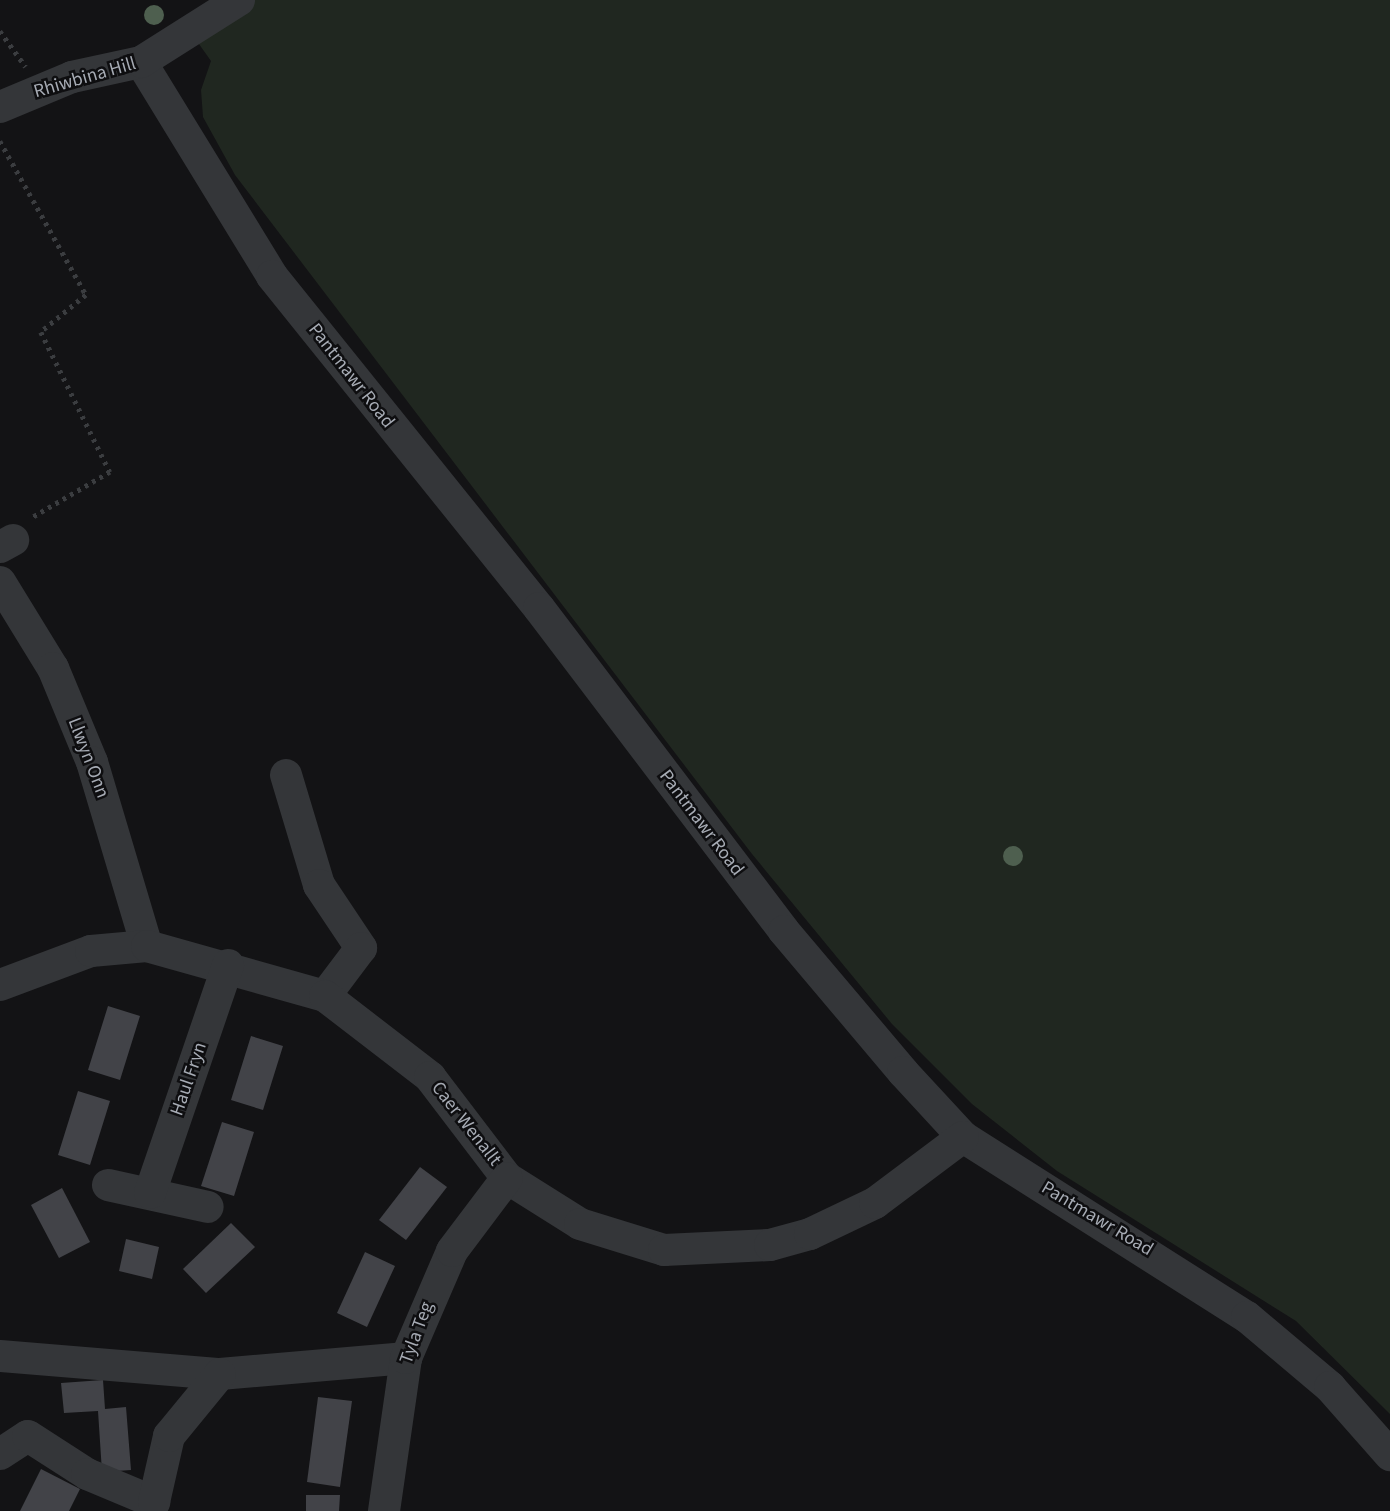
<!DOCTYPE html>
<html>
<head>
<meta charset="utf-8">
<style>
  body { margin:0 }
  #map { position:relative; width:1390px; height:1511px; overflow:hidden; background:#131315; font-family:"Source Sans 3",sans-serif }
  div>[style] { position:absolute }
  .green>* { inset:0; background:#202720 }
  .building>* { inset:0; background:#424348 }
  .path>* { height:4.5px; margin-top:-2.25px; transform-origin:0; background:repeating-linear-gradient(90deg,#3b3d40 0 3.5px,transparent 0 8.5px) }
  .minor>* { height:32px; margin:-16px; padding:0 16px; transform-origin:16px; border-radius:16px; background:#343639 }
  .trees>* { width:20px; height:20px; margin:-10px; border-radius:50%; background:#4e5f4f }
  span { translate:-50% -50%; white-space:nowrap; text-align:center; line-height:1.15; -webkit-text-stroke:5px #0e0e10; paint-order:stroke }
  .street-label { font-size:19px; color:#a6abb4 }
</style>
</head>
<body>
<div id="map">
  <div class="green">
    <div style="clip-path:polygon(247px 0,1390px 0,1390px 1414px,1296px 1321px,1057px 1171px,972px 1104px,892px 1024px,752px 854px,235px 175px,203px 117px,201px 90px,211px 61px,189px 30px)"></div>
  </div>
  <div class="building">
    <div style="clip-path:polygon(108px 1006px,140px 1016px,120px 1080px,88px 1070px)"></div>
    <div style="clip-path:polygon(251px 1036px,283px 1046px,263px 1110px,231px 1100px)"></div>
    <div style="clip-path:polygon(78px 1091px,110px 1101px,90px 1165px,58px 1155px)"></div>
    <div style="clip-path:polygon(222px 1122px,254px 1132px,234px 1196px,201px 1186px)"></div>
    <div style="clip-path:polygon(420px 1167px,447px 1187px,406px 1240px,379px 1220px)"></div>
    <div style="clip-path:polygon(62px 1188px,90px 1242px,59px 1258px,31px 1205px)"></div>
    <div style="clip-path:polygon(231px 1223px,255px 1247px,206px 1293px,183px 1269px)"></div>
    <div style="clip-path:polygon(126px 1239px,159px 1247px,152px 1279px,119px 1271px)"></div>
    <div style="clip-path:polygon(365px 1252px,395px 1266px,367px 1327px,337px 1313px)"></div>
    <div style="clip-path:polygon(103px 1380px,105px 1409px,126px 1407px,131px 1470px,102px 1472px,98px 1411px,64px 1413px,61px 1383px)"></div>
    <div style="clip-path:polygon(318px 1397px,352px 1401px,340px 1487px,307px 1482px)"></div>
    <div style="clip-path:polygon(41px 1469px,80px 1489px,69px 1511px,20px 1511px)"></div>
    <div style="clip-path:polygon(306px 1495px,340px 1495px,339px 1511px,306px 1511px)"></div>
  </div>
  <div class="path">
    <div style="left:0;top:31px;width:44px;rotate:54.2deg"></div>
    <div style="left:0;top:141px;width:176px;rotate:60.8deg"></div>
    <div style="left:86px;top:295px;width:58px;rotate:140.6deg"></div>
    <div style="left:41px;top:332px;width:156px;rotate:63.8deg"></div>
    <div style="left:110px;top:472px;width:93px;rotate:149.6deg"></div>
  </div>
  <div class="minor">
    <div style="left:141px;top:62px;width:251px;rotate:58.5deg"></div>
    <div style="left:272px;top:276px;width:426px;rotate:51.2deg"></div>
    <div style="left:539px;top:608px;width:405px;rotate:52.8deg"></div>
    <div style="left:784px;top:931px;width:185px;rotate:49.8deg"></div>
    <div style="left:903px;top:1072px;width:88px;rotate:47.3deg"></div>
    <div style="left:963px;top:1137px;width:336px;rotate:32.4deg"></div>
    <div style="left:1247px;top:1317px;width:109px;rotate:40.1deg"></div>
    <div style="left:1330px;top:1387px;width:91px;rotate:48.6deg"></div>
    <div style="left:0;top:107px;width:78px;rotate:-22.6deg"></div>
    <div style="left:72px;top:77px;width:71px;rotate:-12.3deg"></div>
    <div style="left:141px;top:62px;width:116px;rotate:-32.3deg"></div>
    <div style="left:0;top:547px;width:15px;rotate:-28deg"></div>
    <div style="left:0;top:582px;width:101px;rotate:58.4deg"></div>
    <div style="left:53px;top:668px;width:102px;rotate:67.5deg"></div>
    <div style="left:92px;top:762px;width:192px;rotate:73.4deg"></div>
    <div style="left:286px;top:775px;width:115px;rotate:73.3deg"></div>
    <div style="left:319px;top:885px;width:76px;rotate:56.3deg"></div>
    <div style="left:361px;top:948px;width:60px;rotate:126.9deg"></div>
    <div style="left:0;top:985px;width:97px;rotate:-20.5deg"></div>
    <div style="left:91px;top:951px;width:56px;rotate:-5.1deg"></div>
    <div style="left:147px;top:946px;width:185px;rotate:15.7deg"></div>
    <div style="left:325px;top:996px;width:133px;rotate:37.6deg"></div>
    <div style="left:430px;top:1077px;width:127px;rotate:52.7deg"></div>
    <div style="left:507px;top:1178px;width:86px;rotate:32.2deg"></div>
    <div style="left:580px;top:1224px;width:88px;rotate:17.2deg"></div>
    <div style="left:664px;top:1250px;width:106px;rotate:-2.7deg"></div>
    <div style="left:770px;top:1245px;width:41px;rotate:-15.4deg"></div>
    <div style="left:810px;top:1234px;width:72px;rotate:-25.5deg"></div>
    <div style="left:875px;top:1203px;width:110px;rotate:-36.9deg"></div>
    <div style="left:108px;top:1185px;width:102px;rotate:12.4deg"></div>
    <div style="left:150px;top:1193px;width:241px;rotate:-71.1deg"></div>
    <div style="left:0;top:1356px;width:221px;rotate:4.7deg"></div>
    <div style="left:220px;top:1374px;width:187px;rotate:-4.9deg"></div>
    <div style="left:0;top:1454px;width:33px;rotate:-33deg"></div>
    <div style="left:28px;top:1436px;width:70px;rotate:32.8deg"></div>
    <div style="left:87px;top:1474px;width:73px;rotate:22.7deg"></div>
    <div style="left:154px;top:1502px;width:68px;rotate:-77.2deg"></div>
    <div style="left:169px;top:1436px;width:80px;rotate:-50.6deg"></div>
    <div style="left:384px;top:1511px;width:155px;rotate:-81.8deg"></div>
    <div style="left:406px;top:1358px;width:116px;rotate:-66.7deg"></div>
    <div style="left:452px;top:1251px;width:91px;rotate:-53deg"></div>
  </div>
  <div class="trees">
    <div style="left:154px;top:15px"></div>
    <div style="left:1013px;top:856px"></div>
  </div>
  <div class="street-label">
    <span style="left:85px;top:78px;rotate:-16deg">Rhiwbina Hill</span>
    <span style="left:351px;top:376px;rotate:52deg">Pantmawr Road</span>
    <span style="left:88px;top:758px;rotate:69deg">Llwyn Onn</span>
    <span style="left:701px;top:823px;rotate:53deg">Pantmawr Road</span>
    <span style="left:189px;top:1079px;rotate:-71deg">Haul Fryn</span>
    <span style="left:466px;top:1124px;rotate:52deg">Caer Wenallt</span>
    <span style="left:1097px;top:1219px;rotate:31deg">Pantmawr Road</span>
    <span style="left:417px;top:1333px;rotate:-70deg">Tyla Teg</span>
  </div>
</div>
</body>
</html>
